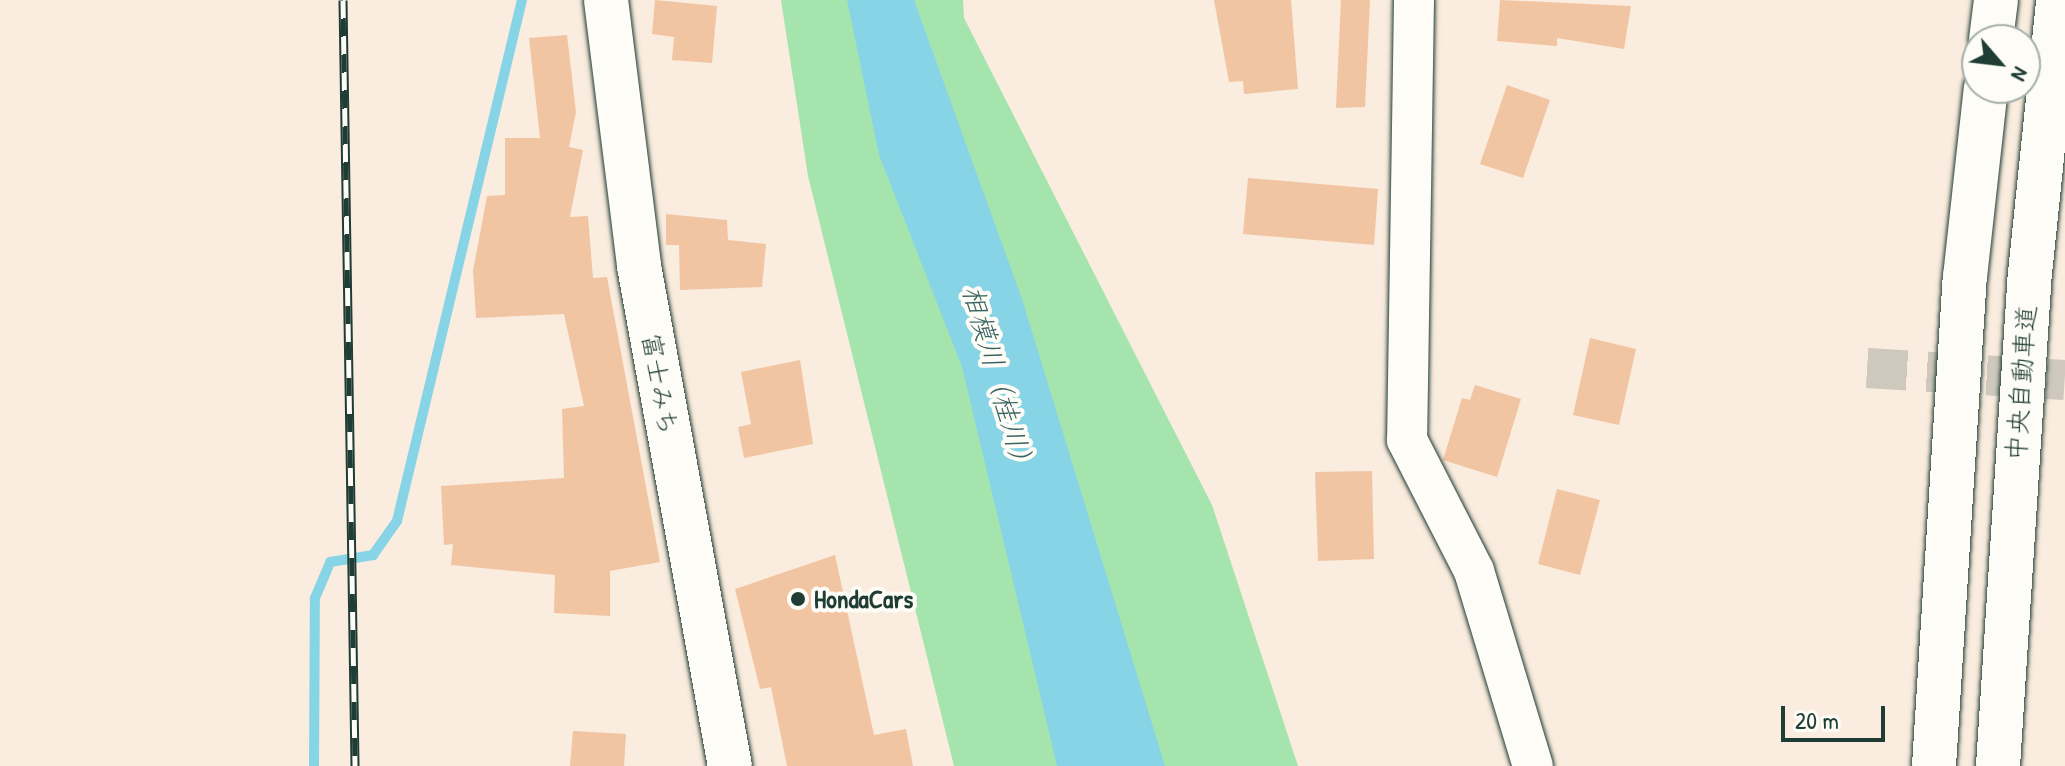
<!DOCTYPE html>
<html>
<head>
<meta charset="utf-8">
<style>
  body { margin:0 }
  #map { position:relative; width:2065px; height:766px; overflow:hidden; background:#faecde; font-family:"Patrick Hand","Klee One",sans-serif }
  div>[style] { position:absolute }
  .green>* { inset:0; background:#a5e5ad }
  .water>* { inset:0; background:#87d4e6 }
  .stream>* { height:10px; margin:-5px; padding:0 5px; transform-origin:5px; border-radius:5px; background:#87d4e6 }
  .building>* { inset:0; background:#f2c5a2 }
  .minor-tunnel>* { height:40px; margin-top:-20px; transform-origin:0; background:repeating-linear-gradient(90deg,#cec9bc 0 40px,transparent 0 60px) }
  .roads { filter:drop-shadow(0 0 2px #1f3d34) drop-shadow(0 0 2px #1f3d34) }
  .minor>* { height:40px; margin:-20px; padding:0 20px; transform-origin:20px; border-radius:20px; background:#fdfcf7 }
  .trunk>* { height:44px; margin:-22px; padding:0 22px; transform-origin:22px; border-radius:22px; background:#fdfcf7 }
  .motorway>* { height:44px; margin:-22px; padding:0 22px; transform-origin:22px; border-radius:22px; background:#fdfcf7 }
  .rail>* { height:9px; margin-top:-4.5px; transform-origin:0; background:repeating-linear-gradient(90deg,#fdfcf7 0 18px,#1f3d34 0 36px); box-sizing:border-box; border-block:2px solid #1f3d34 }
  .dots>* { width:22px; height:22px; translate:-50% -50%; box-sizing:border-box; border:4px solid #fdfcf7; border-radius:50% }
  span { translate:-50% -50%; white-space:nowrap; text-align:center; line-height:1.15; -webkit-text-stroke:8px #fdfcf7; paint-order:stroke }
  .street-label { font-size:26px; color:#1f3d34 }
  .poi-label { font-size:26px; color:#1f3d34; font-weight:700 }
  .left { translate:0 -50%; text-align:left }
  .water-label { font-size:28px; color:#396360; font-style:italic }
  .north { position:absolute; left:1961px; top:24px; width:80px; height:80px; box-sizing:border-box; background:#fdfcf7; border:2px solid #a4b0a9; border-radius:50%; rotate:118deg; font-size:22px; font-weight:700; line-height:32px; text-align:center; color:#1f3d34 }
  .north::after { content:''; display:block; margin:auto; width:28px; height:36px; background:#1f3d34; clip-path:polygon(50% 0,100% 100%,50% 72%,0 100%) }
  .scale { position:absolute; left:1781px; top:706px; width:104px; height:36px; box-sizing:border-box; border:4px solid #1f3d34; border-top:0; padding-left:10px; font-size:24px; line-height:28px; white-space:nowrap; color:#1f3d34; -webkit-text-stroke:6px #fdfcf7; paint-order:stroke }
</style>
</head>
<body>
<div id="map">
  <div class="green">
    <div style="clip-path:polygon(781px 0,963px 0,964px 18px,1212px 505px,1298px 766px,954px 766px,808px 176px)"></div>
  </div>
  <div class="water">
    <div style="clip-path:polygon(847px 0,914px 0,1022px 299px,1165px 766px,1057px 766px,962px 367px,879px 155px)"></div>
  </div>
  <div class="stream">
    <div style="left:314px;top:766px;width:168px;rotate:-89.7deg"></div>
    <div style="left:315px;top:598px;width:39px;rotate:-67deg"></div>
    <div style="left:330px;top:562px;width:44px;rotate:-9.2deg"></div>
    <div style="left:373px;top:555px;width:42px;rotate:-54.8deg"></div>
    <div style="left:397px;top:521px;width:536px;rotate:-76.51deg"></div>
  </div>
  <div class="building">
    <div style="clip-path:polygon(655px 0,717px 6px,712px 63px,672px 60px,674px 37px,652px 34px)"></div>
    <div style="clip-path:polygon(1214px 0,1291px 0,1298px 89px,1244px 94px,1243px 81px,1229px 82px)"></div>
    <div style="clip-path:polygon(1341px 0,1370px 0,1365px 107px,1336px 108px)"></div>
    <div style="clip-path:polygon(1500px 0,1631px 6px,1624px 49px,1557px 38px,1557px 46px,1497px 41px)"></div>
    <div style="clip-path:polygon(567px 35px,576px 112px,569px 147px,583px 150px,570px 217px,588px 216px,593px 278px,607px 277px,660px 562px,610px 571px,610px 616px,554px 613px,555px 575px,451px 565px,453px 544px,444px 545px,441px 486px,564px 478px,562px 409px,584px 406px,564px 314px,476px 318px,473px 271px,487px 196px,505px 195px,505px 138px,540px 138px,529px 38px)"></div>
    <div style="clip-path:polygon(1507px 85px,1550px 100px,1523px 178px,1480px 164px)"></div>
    <div style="clip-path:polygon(1248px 178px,1378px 189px,1374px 245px,1243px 234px)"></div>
    <div style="clip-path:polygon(666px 214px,727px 220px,728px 240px,766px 244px,762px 287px,680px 290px,679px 245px,666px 245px)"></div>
    <div style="clip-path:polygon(1590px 338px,1636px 349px,1619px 425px,1573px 415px)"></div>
    <div style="clip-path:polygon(800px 360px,813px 444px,744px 458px,738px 427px,751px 424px,741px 372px)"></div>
    <div style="clip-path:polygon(1475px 385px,1521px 399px,1497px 477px,1443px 460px,1462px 398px,1470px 400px)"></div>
    <div style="clip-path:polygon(1372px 471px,1374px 559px,1318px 561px,1315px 472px)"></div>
    <div style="clip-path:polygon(1557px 489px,1600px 500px,1580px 575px,1538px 564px)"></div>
    <div style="clip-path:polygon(835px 555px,874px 735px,906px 729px,913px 766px,787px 766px,771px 687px,760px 689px,735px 589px)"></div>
    <div style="clip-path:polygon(573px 731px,626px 734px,624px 766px,570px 766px)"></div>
  </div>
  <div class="minor-tunnel">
    <div style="left:1867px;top:368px;width:198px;rotate:3.5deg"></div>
  </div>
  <div class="roads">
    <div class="minor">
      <div style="left:1414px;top:0;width:440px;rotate:90.9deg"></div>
      <div style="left:1407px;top:440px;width:147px;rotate:62.9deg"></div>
      <div style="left:1474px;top:571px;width:204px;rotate:73.2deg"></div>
    </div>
    <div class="trunk">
      <div style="left:606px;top:0;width:268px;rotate:82.9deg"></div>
      <div style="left:639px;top:266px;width:508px;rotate:79.69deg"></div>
    </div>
    <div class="motorway">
      <div style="left:1991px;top:40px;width:40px;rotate:-82.9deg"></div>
      <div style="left:1934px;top:766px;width:490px;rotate:-86.4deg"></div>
      <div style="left:1965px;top:277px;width:190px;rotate:-83.7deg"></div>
      <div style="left:1998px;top:766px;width:484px;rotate:-86.3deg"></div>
      <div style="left:2029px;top:283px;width:284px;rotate:-84.1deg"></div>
    </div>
  </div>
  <div class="rail">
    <div style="left:343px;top:0;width:766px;rotate:89.1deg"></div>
  </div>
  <div class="dots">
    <div style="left:798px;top:599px;background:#1f3d34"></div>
  </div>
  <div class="street-label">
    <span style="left:2021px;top:383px;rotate:-86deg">中央自動車道</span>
    <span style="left:660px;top:384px;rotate:80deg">富士みち</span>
  </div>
  <div class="poi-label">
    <span class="left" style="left:814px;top:599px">HondaCars</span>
  </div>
  <div class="water-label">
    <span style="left:999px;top:380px;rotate:74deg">相模川（桂川）</span>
  </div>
  <div class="north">N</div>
  <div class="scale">20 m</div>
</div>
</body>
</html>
